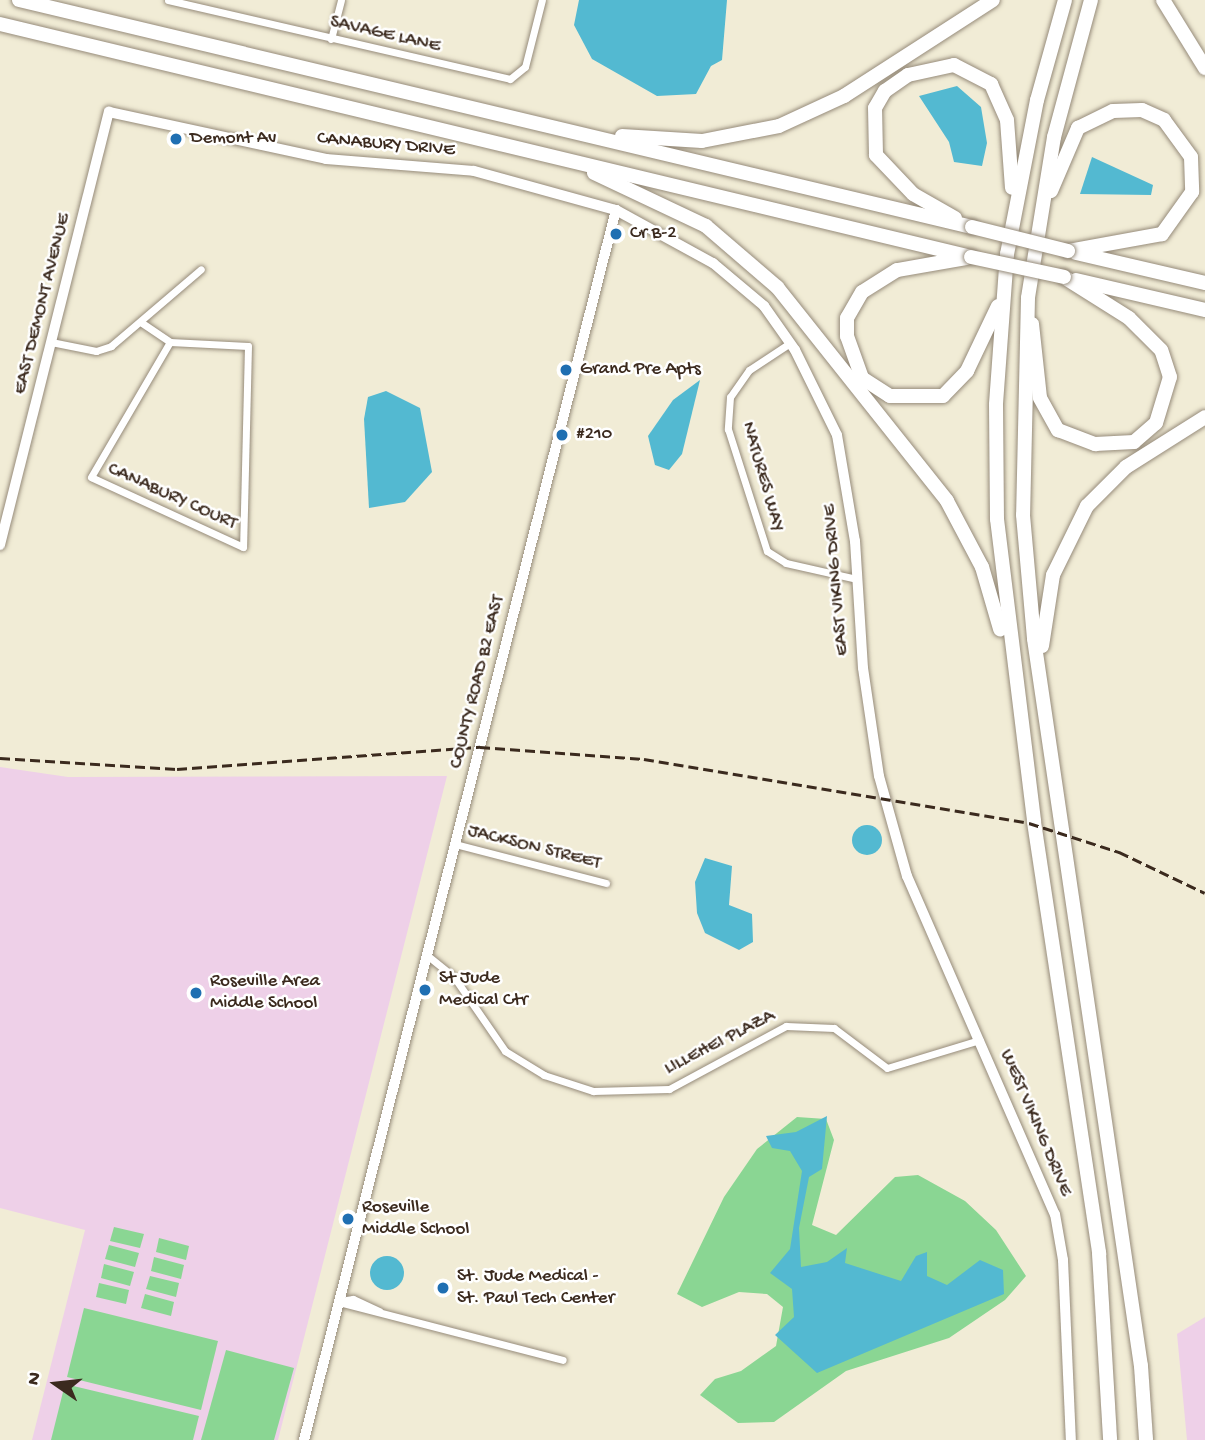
<!DOCTYPE html>
<html>
<head>
<meta charset="utf-8">
<style>
  body { margin:0 }
  #map { position:relative; width:1205px; height:1440px; overflow:hidden; background:#f1ecd6; font-family:"Gochi Hand",sans-serif }
  div>[style] { position:absolute }
  .built>* { inset:0; background:#eed0e8 }
  .green>* { inset:0; background:#8ad693 }
  .water>* { inset:0; background:#53b9d1 }
  .round { border-radius:50% }
  .roads { filter:drop-shadow(0 0 2px #968b7a) drop-shadow(0 0 2px #968b7a) }
  .street>* { height:7px; margin:-3.5px; padding:0 3.5px; transform-origin:3.5px; border-radius:3.5px; background:#fff }
  .secondary>* { height:10px; margin:-5px; padding:0 5px; transform-origin:5px; border-radius:5px; background:#fff }
  .highway>* { height:14px; margin:-7px; padding:0 7px; transform-origin:7px; border-radius:7px; background:#fff }
  .rail>* { height:2.5px; margin-top:-1.25px; transform-origin:0; background:repeating-linear-gradient(90deg,#3b2a1e 0 10px,transparent 0 15px) }
  .bridges { filter:drop-shadow(0 0 2px #968b7a) drop-shadow(0 0 2px #968b7a) }
  .highway-bridge>* { height:14px; margin:-7px; padding:0 7px; transform-origin:7px; border-radius:7px; background:#fff }
  .dots>* { width:19px; height:19px; translate:-50% -50%; box-sizing:border-box; border:4px solid #fff; border-radius:50% }
  span { translate:-50% -50%; white-space:nowrap; text-align:center; line-height:1.15; -webkit-text-stroke:5px #fff; paint-order:stroke }
  .street-label { font-size:19px; color:#3b2a1e }
  .poi-label { font-size:19px; color:#3b2a1e }
  .left { translate:0 -50%; text-align:left }
  .north { position:absolute; left:21px; top:1349px; width:70px; height:70px; -webkit-text-stroke:5px #fff; paint-order:stroke; rotate:284deg; font-size:19px; font-weight:700; line-height:28px; text-align:center; color:#3b2a1e }
  .north::after { content:''; display:block; margin:auto; width:24px; height:32px; background:#3b2a1e; clip-path:polygon(50% 0,100% 100%,50% 72%,0 100%) }
</style>
</head>
<body>
<div id="map">
  <div class="built">
    <div style="clip-path:polygon(0 767px,68px 777px,447px 776px,278px 1440px,32px 1440px,85px 1230px,0 1208px)"></div>
    <div style="clip-path:polygon(1205px 1317px,1205px 1440px,1187px 1440px,1177px 1334px)"></div>
  </div>
  <div class="green">
    <div style="clip-path:polygon(797px 1117px,826px 1119px,834px 1140px,812px 1225px,836px 1235px,895px 1177px,918px 1175px,965px 1201px,996px 1230px,1026px 1276px,1005px 1300px,949px 1338px,846px 1371px,774px 1422px,738px 1423px,700px 1395px,715px 1379px,741px 1371px,776px 1346px,783px 1307px,767px 1294px,739px 1292px,702px 1307px,677px 1294px,724px 1197px,757px 1149px)"></div>
    <div style="clip-path:polygon(114px 1227px,144px 1234px,140px 1248px,110px 1241px)"></div>
    <div style="clip-path:polygon(159px 1238px,189px 1246px,186px 1260px,156px 1252px)"></div>
    <div style="clip-path:polygon(109px 1245px,139px 1253px,135px 1267px,105px 1259px)"></div>
    <div style="clip-path:polygon(154px 1257px,184px 1265px,181px 1279px,151px 1271px)"></div>
    <div style="clip-path:polygon(104px 1264px,134px 1272px,130px 1286px,101px 1278px)"></div>
    <div style="clip-path:polygon(150px 1276px,179px 1283px,176px 1297px,146px 1289px)"></div>
    <div style="clip-path:polygon(99px 1283px,129px 1290px,126px 1304px,96px 1297px)"></div>
    <div style="clip-path:polygon(145px 1294px,174px 1302px,171px 1316px,141px 1308px)"></div>
    <div style="clip-path:polygon(84px 1308px,218px 1341px,201px 1410px,67px 1377px)"></div>
    <div style="clip-path:polygon(226px 1350px,294px 1368px,274px 1440px,201px 1440px)"></div>
    <div style="clip-path:polygon(65px 1384px,199px 1416px,193px 1440px,51px 1440px)"></div>
  </div>
  <div class="water">
    <div style="clip-path:polygon(579px 0,727px 0,722px 60px,711px 66px,696px 94px,657px 96px,592px 59px,574px 25px)"></div>
    <div style="clip-path:polygon(957px 86px,981px 107px,987px 143px,982px 166px,954px 162px,949px 142px,919px 96px)"></div>
    <div style="clip-path:polygon(1092px 157px,1153px 185px,1151px 195px,1080px 194px)"></div>
    <div style="clip-path:polygon(700px 380px,682px 454px,669px 470px,655px 465px,648px 436px,673px 400px)"></div>
    <div style="clip-path:polygon(386px 391px,420px 408px,432px 472px,405px 502px,369px 508px,364px 419px,368px 397px)"></div>
    <div class="round" style="left:852px;top:825px;width:30px;height:30px"></div>
    <div style="clip-path:polygon(705px 858px,732px 866px,729px 905px,752px 914px,753px 942px,739px 950px,705px 933px,697px 913px,695px 882px)"></div>
    <div style="clip-path:polygon(827px 1116px,822px 1169px,809px 1177px,799px 1228px,801px 1267px,827px 1262px,847px 1248px,845px 1263px,901px 1281px,916px 1256px,927px 1252px,927px 1276px,947px 1285px,980px 1260px,1003px 1270px,1004px 1294px,817px 1373px,775px 1335px,794px 1317px,792px 1289px,770px 1273px,790px 1249px,802px 1171px,790px 1151px,772px 1148px,766px 1136px,796px 1132px)"></div>
    <div class="round" style="left:370px;top:1256px;width:34px;height:34px"></div>
  </div>
  <div class="roads">
    <div class="street">
      <div style="left:168px;top:0;width:351px;rotate:13deg"></div>
      <div style="left:510px;top:79px;width:19px;rotate:-39deg"></div>
      <div style="left:525px;top:67px;width:69px;rotate:-75.8deg"></div>
      <div style="left:331px;top:39px;width:40px;rotate:-75.6deg"></div>
      <div style="left:142px;top:323px;width:34px;rotate:34deg"></div>
      <div style="left:51px;top:342px;width:46px;rotate:11.3deg"></div>
      <div style="left:96px;top:351px;width:16px;rotate:-18deg"></div>
      <div style="left:111px;top:346px;width:118px;rotate:-40.5deg"></div>
      <div style="left:170px;top:342px;width:78px;rotate:2.9deg"></div>
      <div style="left:248px;top:346px;width:201px;rotate:91.4deg"></div>
      <div style="left:243px;top:547px;width:167px;rotate:-155.3deg"></div>
      <div style="left:91px;top:477px;width:156px;rotate:-59.7deg"></div>
      <div style="left:790px;top:343px;width:49px;rotate:146.6deg"></div>
      <div style="left:749px;top:370px;width:33px;rotate:125deg"></div>
      <div style="left:730px;top:397px;width:32px;rotate:94deg"></div>
      <div style="left:728px;top:429px;width:128px;rotate:72.3deg"></div>
      <div style="left:767px;top:551px;width:22px;rotate:32deg"></div>
      <div style="left:786px;top:563px;width:73px;rotate:12.7deg"></div>
      <div style="left:455px;top:844px;width:156px;rotate:14.5deg"></div>
      <div style="left:428px;top:956px;width:33px;rotate:39deg"></div>
      <div style="left:454px;top:977px;width:90px;rotate:55.4deg"></div>
      <div style="left:505px;top:1051px;width:46px;rotate:31.6deg"></div>
      <div style="left:544px;top:1075px;width:52px;rotate:18.1deg"></div>
      <div style="left:593px;top:1091px;width:76px;rotate:-1.5deg"></div>
      <div style="left:669px;top:1089px;width:133px;rotate:-28.3deg"></div>
      <div style="left:786px;top:1026px;width:48px;rotate:2.4deg"></div>
      <div style="left:834px;top:1028px;width:66px;rotate:37deg"></div>
      <div style="left:887px;top:1068px;width:97px;rotate:-16.8deg"></div>
      <div style="left:340px;top:1301px;width:13px;rotate:-9deg"></div>
      <div style="left:353px;top:1299px;width:29px;rotate:25deg"></div>
      <div style="left:339px;top:1302px;width:231px;rotate:14.5deg"></div>
    </div>
    <div class="secondary">
      <div style="left:0;top:545px;width:447px;rotate:-75.9deg"></div>
      <div style="left:109px;top:112px;width:222px;rotate:12.2deg"></div>
      <div style="left:326px;top:159px;width:148px;rotate:4.6deg"></div>
      <div style="left:474px;top:171px;width:147px;rotate:15.4deg"></div>
      <div style="left:616px;top:210px;width:111px;rotate:28.7deg"></div>
      <div style="left:713px;top:263px;width:67px;rotate:40.1deg"></div>
      <div style="left:764px;top:306px;width:54px;rotate:54.8deg"></div>
      <div style="left:795px;top:350px;width:95px;rotate:63.7deg"></div>
      <div style="left:837px;top:435px;width:108px;rotate:80.4deg"></div>
      <div style="left:855px;top:541px;width:127px;rotate:86.4deg"></div>
      <div style="left:863px;top:668px;width:109px;rotate:81.6deg"></div>
      <div style="left:879px;top:776px;width:104px;rotate:74.4deg"></div>
      <div style="left:907px;top:876px;width:369px;rotate:66.4deg"></div>
      <div style="left:1055px;top:1214px;width:47px;rotate:80.1deg"></div>
      <div style="left:1063px;top:1260px;width:180px;rotate:87.5deg"></div>
      <div style="left:304px;top:1440px;width:1269px;rotate:-75.77deg"></div>
    </div>
    <div class="highway">
      <div style="left:19px;top:0;width:980px;rotate:13.4deg"></div>
      <div style="left:1065px;top:0;width:104px;rotate:105.6deg"></div>
      <div style="left:1037px;top:100px;width:157px;rotate:101deg"></div>
      <div style="left:1007px;top:254px;width:151px;rotate:94.2deg"></div>
      <div style="left:996px;top:405px;width:114px;rotate:89.5deg"></div>
      <div style="left:997px;top:519px;width:305px;rotate:83deg"></div>
      <div style="left:1034px;top:822px;width:436px;rotate:81.4deg"></div>
      <div style="left:1099px;top:1253px;width:187px;rotate:86.6deg"></div>
      <div style="left:1091px;top:0;width:142px;rotate:105.1deg"></div>
      <div style="left:1054px;top:137px;width:163px;rotate:99.2deg"></div>
      <div style="left:1028px;top:298px;width:217px;rotate:91.3deg"></div>
      <div style="left:1023px;top:515px;width:124px;rotate:84.9deg"></div>
      <div style="left:1034px;top:639px;width:735px;rotate:81.63deg"></div>
      <div style="left:1141px;top:1366px;width:74px;rotate:86.1deg"></div>
      <div style="left:1163px;top:0;width:80px;rotate:58.3deg"></div>
      <div style="left:0;top:24px;width:999px;rotate:13.49deg"></div>
      <div style="left:622px;top:136px;width:80px;rotate:3.6deg"></div>
      <div style="left:702px;top:141px;width:78px;rotate:-11deg"></div>
      <div style="left:779px;top:126px;width:72px;rotate:-24.8deg"></div>
      <div style="left:844px;top:96px;width:177px;rotate:-32.8deg"></div>
      <div style="left:594px;top:173px;width:124px;rotate:25.3deg"></div>
      <div style="left:706px;top:226px;width:94px;rotate:40.7deg"></div>
      <div style="left:777px;top:287px;width:273px;rotate:51.5deg"></div>
      <div style="left:947px;top:501px;width:75px;rotate:62.1deg"></div>
      <div style="left:982px;top:567px;width:65px;rotate:73.8deg"></div>
      <div style="left:1051px;top:191px;width:69px;rotate:-66.8deg"></div>
      <div style="left:1078px;top:128px;width:39px;rotate:-26deg"></div>
      <div style="left:1113px;top:111px;width:29px;rotate:-2deg"></div>
      <div style="left:1142px;top:110px;width:24px;rotate:24deg"></div>
      <div style="left:1164px;top:120px;width:46px;rotate:53.9deg"></div>
      <div style="left:1191px;top:157px;width:35px;rotate:88deg"></div>
      <div style="left:1192px;top:192px;width:52px;rotate:125.5deg"></div>
      <div style="left:1162px;top:234px;width:96px;rotate:169.7deg"></div>
      <div style="left:955px;top:218px;width:48px;rotate:-150.3deg"></div>
      <div style="left:913px;top:194px;width:54px;rotate:-133.5deg"></div>
      <div style="left:876px;top:155px;width:47px;rotate:-91.2deg"></div>
      <div style="left:875px;top:108px;width:20px;rotate:-60deg"></div>
      <div style="left:885px;top:91px;width:28px;rotate:-35deg"></div>
      <div style="left:908px;top:75px;width:47px;rotate:-12.3deg"></div>
      <div style="left:954px;top:65px;width:42px;rotate:27.2deg"></div>
      <div style="left:991px;top:84px;width:39px;rotate:66deg"></div>
      <div style="left:1007px;top:120px;width:68px;rotate:85.8deg"></div>
      <div style="left:1076px;top:253px;width:132px;rotate:13.1deg"></div>
      <div style="left:966px;top:258px;width:70px;rotate:170.1deg"></div>
      <div style="left:897px;top:270px;width:41px;rotate:147.8deg"></div>
      <div style="left:862px;top:292px;width:30px;rotate:120deg"></div>
      <div style="left:847px;top:318px;width:18px;rotate:90deg"></div>
      <div style="left:847px;top:336px;width:45px;rotate:70.3deg"></div>
      <div style="left:862px;top:378px;width:33px;rotate:33deg"></div>
      <div style="left:890px;top:396px;width:53px"></div>
      <div style="left:943px;top:396px;width:35px;rotate:-46deg"></div>
      <div style="left:967px;top:371px;width:72px;rotate:-64.5deg"></div>
      <div style="left:1076px;top:280px;width:132px;rotate:13.1deg"></div>
      <div style="left:1032px;top:324px;width:74px;rotate:83.8deg"></div>
      <div style="left:1040px;top:398px;width:37px;rotate:61deg"></div>
      <div style="left:1058px;top:430px;width:40px;rotate:21deg"></div>
      <div style="left:1095px;top:444px;width:39px;rotate:-3deg"></div>
      <div style="left:1134px;top:442px;width:29px;rotate:-41deg"></div>
      <div style="left:1156px;top:423px;width:48px;rotate:-73.1deg"></div>
      <div style="left:1170px;top:377px;width:28px;rotate:-108deg"></div>
      <div style="left:1161px;top:350px;width:45px;rotate:-135deg"></div>
      <div style="left:1129px;top:318px;width:77px;rotate:-147.8deg"></div>
      <div style="left:1042px;top:646px;width:72px;rotate:-81.2deg"></div>
      <div style="left:1053px;top:575px;width:77px;rotate:-63.8deg"></div>
      <div style="left:1087px;top:506px;width:55px;rotate:-45deg"></div>
      <div style="left:1126px;top:467px;width:93px;rotate:-32.3deg"></div>
    </div>
  </div>
  <div class="rail">
    <div style="left:0;top:758px;width:177px;rotate:3.6deg"></div>
    <div style="left:177px;top:769px;width:304px;rotate:-4.2deg"></div>
    <div style="left:480px;top:747px;width:164px;rotate:4.2deg"></div>
    <div style="left:644px;top:759px;width:390px;rotate:9.4deg"></div>
    <div style="left:1029px;top:823px;width:95px;rotate:17.9deg"></div>
    <div style="left:1119px;top:852px;width:95px;rotate:25.5deg"></div>
  </div>
  <div class="bridges">
    <div class="highway-bridge">
      <div style="left:972px;top:227px;width:99px;rotate:14deg"></div>
      <div style="left:971px;top:257px;width:95px;rotate:12.1deg"></div>
    </div>
  </div>
  <div class="dots">
    <div style="left:176px;top:139px;background:#1f6fb2"></div>
    <div style="left:616px;top:234px;background:#1f6fb2"></div>
    <div style="left:566px;top:370px;background:#1f6fb2"></div>
    <div style="left:562px;top:435px;background:#1f6fb2"></div>
    <div style="left:425px;top:990px;background:#1f6fb2"></div>
    <div style="left:196px;top:993px;background:#1f6fb2"></div>
    <div style="left:348px;top:1219px;background:#1f6fb2"></div>
    <div style="left:443px;top:1288px;background:#1f6fb2"></div>
  </div>
  <div class="street-label">
    <span style="left:385px;top:35px;rotate:13deg">SAVAGE LANE</span>
    <span style="left:386px;top:145px;rotate:5deg">CANABURY DRIVE</span>
    <span style="left:43px;top:304px;rotate:-76deg">EAST DEMONT AVENUE</span>
    <span style="left:762px;top:477px;rotate:74deg">NATURES WAY</span>
    <span style="left:172px;top:497px;rotate:24deg">CANABURY COURT</span>
    <span style="left:837px;top:580px;rotate:-95deg">EAST VIKING DRIVE</span>
    <span style="left:478px;top:682px;rotate:-76deg">COUNTY ROAD B2 EAST</span>
    <span style="left:534px;top:848px;rotate:14deg">JACKSON STREET</span>
    <span style="left:720px;top:1043px;rotate:-27deg">LILLEHEI PLAZA</span>
    <span style="left:1035px;top:1123px;rotate:67deg">WEST VIKING DRIVE</span>
  </div>
  <div class="poi-label">
    <span class="left" style="left:190px;top:139px">Demont Av</span>
    <span class="left" style="left:630px;top:234px">Cr B-2</span>
    <span class="left" style="left:580px;top:370px">Grand Pre Apts</span>
    <span class="left" style="left:576px;top:435px">#210</span>
    <span class="left" style="left:439px;top:990px">St Jude<br>Medical Ctr</span>
    <span class="left" style="left:210px;top:993px">Roseville Area<br>Middle School</span>
    <span class="left" style="left:362px;top:1219px">Roseville<br>Middle School</span>
    <span class="left" style="left:457px;top:1288px">St. Jude Medical -<br>St. Paul Tech Center</span>
  </div>
  <div class="north">N</div>
</div>
</body>
</html>
